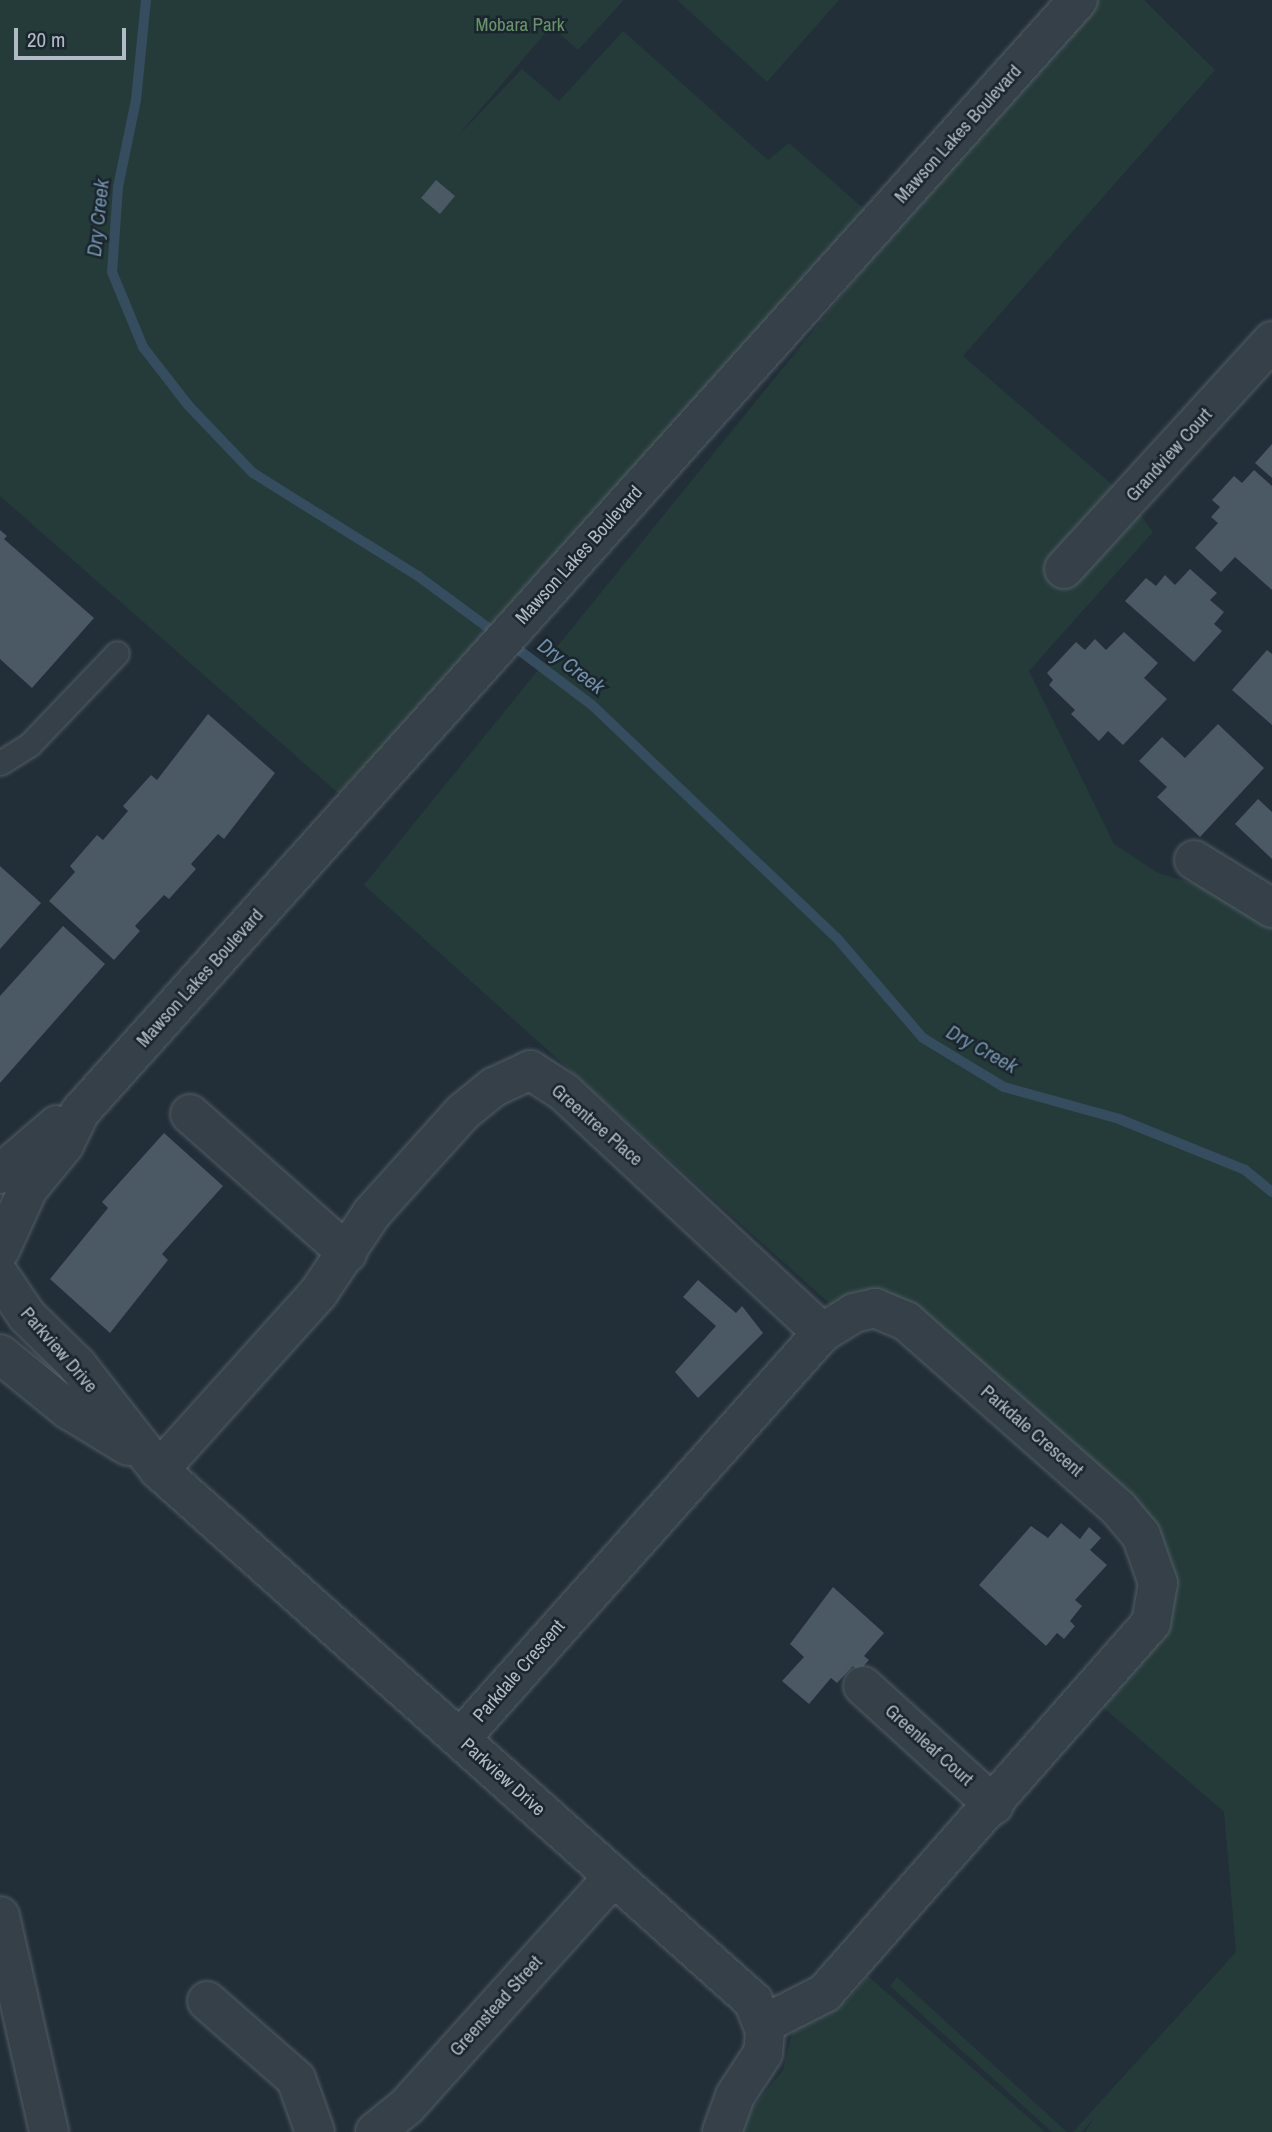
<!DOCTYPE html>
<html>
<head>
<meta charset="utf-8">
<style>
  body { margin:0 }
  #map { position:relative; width:1272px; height:2132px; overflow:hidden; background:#222e38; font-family:"Archivo Narrow",sans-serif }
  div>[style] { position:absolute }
  .green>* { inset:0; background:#253b3a }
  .stream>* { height:10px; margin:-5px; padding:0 5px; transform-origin:5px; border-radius:5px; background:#364d5f }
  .building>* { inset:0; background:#4a5964 }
  .roads { filter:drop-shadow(0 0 2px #535e66) drop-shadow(0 0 2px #535e66) }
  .service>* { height:23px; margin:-11.5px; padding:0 11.5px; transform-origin:11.5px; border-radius:11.5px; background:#354048 }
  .minor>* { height:38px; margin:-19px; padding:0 19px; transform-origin:19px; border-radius:19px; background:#354048 }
  .tertiary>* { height:38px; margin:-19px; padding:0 19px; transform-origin:19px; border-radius:19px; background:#354048 }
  span { translate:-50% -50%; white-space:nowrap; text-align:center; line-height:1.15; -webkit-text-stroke:5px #1b252d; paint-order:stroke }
  .park-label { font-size:19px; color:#68956c }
  .street-label { font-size:19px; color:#b0bbc5 }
  .water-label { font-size:21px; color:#7190a8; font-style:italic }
  .scale { position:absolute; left:14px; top:28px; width:112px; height:32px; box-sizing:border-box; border:4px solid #b0bbc5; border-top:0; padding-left:9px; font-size:21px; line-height:24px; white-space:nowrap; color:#b0bbc5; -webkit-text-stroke:5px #1b252d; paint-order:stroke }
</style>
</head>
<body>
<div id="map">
  <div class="green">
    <div style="clip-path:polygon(0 0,624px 0,578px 50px,551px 26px,457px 137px,522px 69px,559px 101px,623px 31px,768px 160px,789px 143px,879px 222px,670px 454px,338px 793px,0 496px)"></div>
    <div style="clip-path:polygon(677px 0,839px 0,767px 82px)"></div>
    <div style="clip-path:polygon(1081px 0,1144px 0,1215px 70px,963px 356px,1129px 499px,1153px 532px,1029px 671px,1114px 844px,1158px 873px,1272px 906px,1272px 2132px,1085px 2132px,1095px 2117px,1082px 2132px,1073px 2132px,1236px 1952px,1224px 1812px,1090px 1696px,1151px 1623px,1141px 1535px,906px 1321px,831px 1305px,364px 885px)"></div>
    <div style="clip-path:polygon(868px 1976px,1045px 2132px,743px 2132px,752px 2108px,783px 2070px,793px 2029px,848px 2000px)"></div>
    <div style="clip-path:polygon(897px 1977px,1067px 2132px,1052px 2132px,890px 1986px)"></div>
  </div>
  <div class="stream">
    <div style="left:146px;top:0;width:100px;rotate:95.7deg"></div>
    <div style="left:136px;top:100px;width:89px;rotate:101.7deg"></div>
    <div style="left:118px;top:187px;width:85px;rotate:94deg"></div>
    <div style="left:112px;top:272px;width:81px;rotate:67.5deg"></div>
    <div style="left:143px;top:347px;width:73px;rotate:52.2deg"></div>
    <div style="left:188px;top:405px;width:94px;rotate:46.3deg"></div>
    <div style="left:253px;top:473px;width:195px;rotate:32deg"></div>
    <div style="left:418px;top:576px;width:99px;rotate:36.4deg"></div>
    <div style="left:511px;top:644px;width:101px;rotate:37deg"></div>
    <div style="left:592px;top:705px;width:337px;rotate:43.6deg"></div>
    <div style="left:836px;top:937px;width:133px;rotate:49.3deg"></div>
    <div style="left:923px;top:1038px;width:95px;rotate:31.2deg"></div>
    <div style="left:1004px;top:1087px;width:119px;rotate:15.5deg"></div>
    <div style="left:1119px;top:1119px;width:136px;rotate:22deg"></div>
    <div style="left:1245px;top:1170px;width:35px;rotate:39deg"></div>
  </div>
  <div class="building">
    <div style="clip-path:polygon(436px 180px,455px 196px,440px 214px,421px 198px)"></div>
    <div style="clip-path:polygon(1272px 444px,1272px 478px,1255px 463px)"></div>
    <div style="clip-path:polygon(1254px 470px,1272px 486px,1272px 590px,1235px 557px,1221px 572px,1195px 548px,1218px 523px,1211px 517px,1220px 507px,1212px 500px,1234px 476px,1242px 483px)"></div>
    <div style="clip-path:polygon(0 530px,7px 536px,4px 539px,94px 618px,32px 688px,0 659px)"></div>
    <div style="clip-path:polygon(1190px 569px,1217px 593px,1210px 600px,1224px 612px,1214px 624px,1222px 631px,1194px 662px,1125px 601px,1146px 578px,1156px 586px,1165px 575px,1175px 585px)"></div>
    <div style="clip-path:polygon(1124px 632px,1158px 663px,1144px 678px,1167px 699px,1123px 745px,1108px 731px,1099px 741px,1071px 714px,1075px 710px,1049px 685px,1053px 680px,1047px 673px,1076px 642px,1085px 650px,1095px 639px,1106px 650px)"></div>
    <div style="clip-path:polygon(1267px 650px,1272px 654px,1272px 725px,1232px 690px)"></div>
    <div style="clip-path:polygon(208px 714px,275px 773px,224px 839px,218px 834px,191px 864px,196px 869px,169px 899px,164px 895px,135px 926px,140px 931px,114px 960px,49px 901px,75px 872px,70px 866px,97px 835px,103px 840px,128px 811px,123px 806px,151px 775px,157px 780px)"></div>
    <div style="clip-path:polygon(1218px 724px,1264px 768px,1200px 837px,1157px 797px,1167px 787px,1139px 761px,1162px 737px,1185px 758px)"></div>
    <div style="clip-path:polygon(1258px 799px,1272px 812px,1272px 859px,1235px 824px)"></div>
    <div style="clip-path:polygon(0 866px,41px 903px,0 949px)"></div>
    <div style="clip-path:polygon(63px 926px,105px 964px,0 1083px,0 996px)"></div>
    <div style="clip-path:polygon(164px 1133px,223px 1186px,162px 1254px,168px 1260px,110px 1333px,50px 1279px,108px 1208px,102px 1202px)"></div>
    <div style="clip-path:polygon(698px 1280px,736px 1313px,742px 1306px,763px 1333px,698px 1398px,675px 1372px,716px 1326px,683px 1297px)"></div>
    <div style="clip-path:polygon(1061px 1523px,1080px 1539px,1089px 1527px,1101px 1538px,1090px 1550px,1107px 1565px,1075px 1600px,1082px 1606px,1070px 1621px,1075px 1626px,1064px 1639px,1057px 1633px,1046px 1646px,979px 1585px,1031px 1526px,1048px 1538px)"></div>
    <div style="clip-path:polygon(833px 1587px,884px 1633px,864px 1656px,869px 1660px,859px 1671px,853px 1666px,837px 1683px,831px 1678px,809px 1704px,782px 1681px,804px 1657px,790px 1644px)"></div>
  </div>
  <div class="roads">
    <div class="service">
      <div style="left:0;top:763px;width:34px;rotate:-32deg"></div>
      <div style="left:29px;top:745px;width:127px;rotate:-46.3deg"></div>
    </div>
    <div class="minor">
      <div style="left:1064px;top:569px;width:309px;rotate:-47.6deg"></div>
      <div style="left:1194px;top:860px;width:92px;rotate:31.6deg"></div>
      <div style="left:190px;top:1114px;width:210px;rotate:41.5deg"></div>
      <div style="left:0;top:1276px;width:48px;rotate:56deg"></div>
      <div style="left:27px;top:1316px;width:70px;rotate:44.4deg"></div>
      <div style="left:77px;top:1365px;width:133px;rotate:52deg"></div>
      <div style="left:159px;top:1470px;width:797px;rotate:41.79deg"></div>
      <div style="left:753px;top:2001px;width:32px;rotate:68deg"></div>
      <div style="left:765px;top:2031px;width:22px;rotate:95deg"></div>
      <div style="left:763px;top:2053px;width:51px;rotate:123.1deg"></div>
      <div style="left:735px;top:2096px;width:38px;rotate:110deg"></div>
      <div style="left:0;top:1354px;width:89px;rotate:39.1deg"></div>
      <div style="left:69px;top:1410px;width:69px;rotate:31.4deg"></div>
      <div style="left:159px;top:1470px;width:239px;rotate:-48deg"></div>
      <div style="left:319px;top:1292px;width:95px;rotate:-56.1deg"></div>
      <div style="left:372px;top:1213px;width:136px;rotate:-48deg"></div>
      <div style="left:463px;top:1112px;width:40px;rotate:-39deg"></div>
      <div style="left:494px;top:1087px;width:40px;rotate:-25deg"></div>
      <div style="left:530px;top:1070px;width:40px;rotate:32.9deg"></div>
      <div style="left:564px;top:1092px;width:353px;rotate:43deg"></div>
      <div style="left:863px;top:1686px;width:177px;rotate:42.3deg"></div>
      <div style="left:460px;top:1739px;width:544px;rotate:-48.28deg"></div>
      <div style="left:822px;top:1333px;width:38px;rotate:-32deg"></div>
      <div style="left:854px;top:1313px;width:22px;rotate:-13deg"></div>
      <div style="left:875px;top:1308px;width:34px;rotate:23deg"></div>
      <div style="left:906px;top:1321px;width:284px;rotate:41.4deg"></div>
      <div style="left:1119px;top:1509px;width:34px;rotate:50deg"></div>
      <div style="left:1141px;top:1535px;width:51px;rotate:70.5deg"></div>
      <div style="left:1158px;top:1583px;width:41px;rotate:99.9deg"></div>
      <div style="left:1151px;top:1623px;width:493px;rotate:131.4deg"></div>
      <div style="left:825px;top:1993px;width:68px;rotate:153.1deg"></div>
      <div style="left:0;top:1916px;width:221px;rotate:77.2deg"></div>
      <div style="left:207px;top:2001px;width:118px;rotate:41.2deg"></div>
      <div style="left:296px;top:2079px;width:56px;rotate:70.3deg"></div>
      <div style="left:375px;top:2132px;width:41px;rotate:-39.1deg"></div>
      <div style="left:407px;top:2106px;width:309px;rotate:-48deg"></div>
    </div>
    <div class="tertiary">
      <div style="left:0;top:1174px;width:75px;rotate:-40.7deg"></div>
      <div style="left:0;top:1250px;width:67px;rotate:-65.3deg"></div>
      <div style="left:28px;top:1189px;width:57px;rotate:-50.7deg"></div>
      <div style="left:64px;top:1145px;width:37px;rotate:-64deg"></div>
      <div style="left:80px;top:1112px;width:1494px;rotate:-48.09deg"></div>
    </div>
  </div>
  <div class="park-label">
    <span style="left:520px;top:25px">Mobara Park</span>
  </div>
  <div class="street-label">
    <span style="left:958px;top:134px;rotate:-48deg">Mawson Lakes Boulevard</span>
    <span style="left:1169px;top:455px;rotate:-48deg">Grandview Court</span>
    <span style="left:579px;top:555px;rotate:-48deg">Mawson Lakes Boulevard</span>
    <span style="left:200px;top:978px;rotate:-48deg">Mawson Lakes Boulevard</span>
    <span style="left:597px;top:1125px;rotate:41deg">Greentree Place</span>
    <span style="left:59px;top:1350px;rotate:49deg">Parkview Drive</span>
    <span style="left:1032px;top:1431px;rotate:41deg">Parkdale Crescent</span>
    <span style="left:519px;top:1671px;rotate:-49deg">Parkdale Crescent</span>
    <span style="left:929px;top:1745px;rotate:42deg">Greenleaf Court</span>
    <span style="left:503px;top:1777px;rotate:42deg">Parkview Drive</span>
    <span style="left:496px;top:2006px;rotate:-48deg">Greenstead Street</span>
  </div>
  <div class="water-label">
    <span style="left:98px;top:218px;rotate:-84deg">Dry Creek</span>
    <span style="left:571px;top:666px;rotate:37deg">Dry Creek</span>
    <span style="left:982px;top:1049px;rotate:29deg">Dry Creek</span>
  </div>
  <div class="scale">20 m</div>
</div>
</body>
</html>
